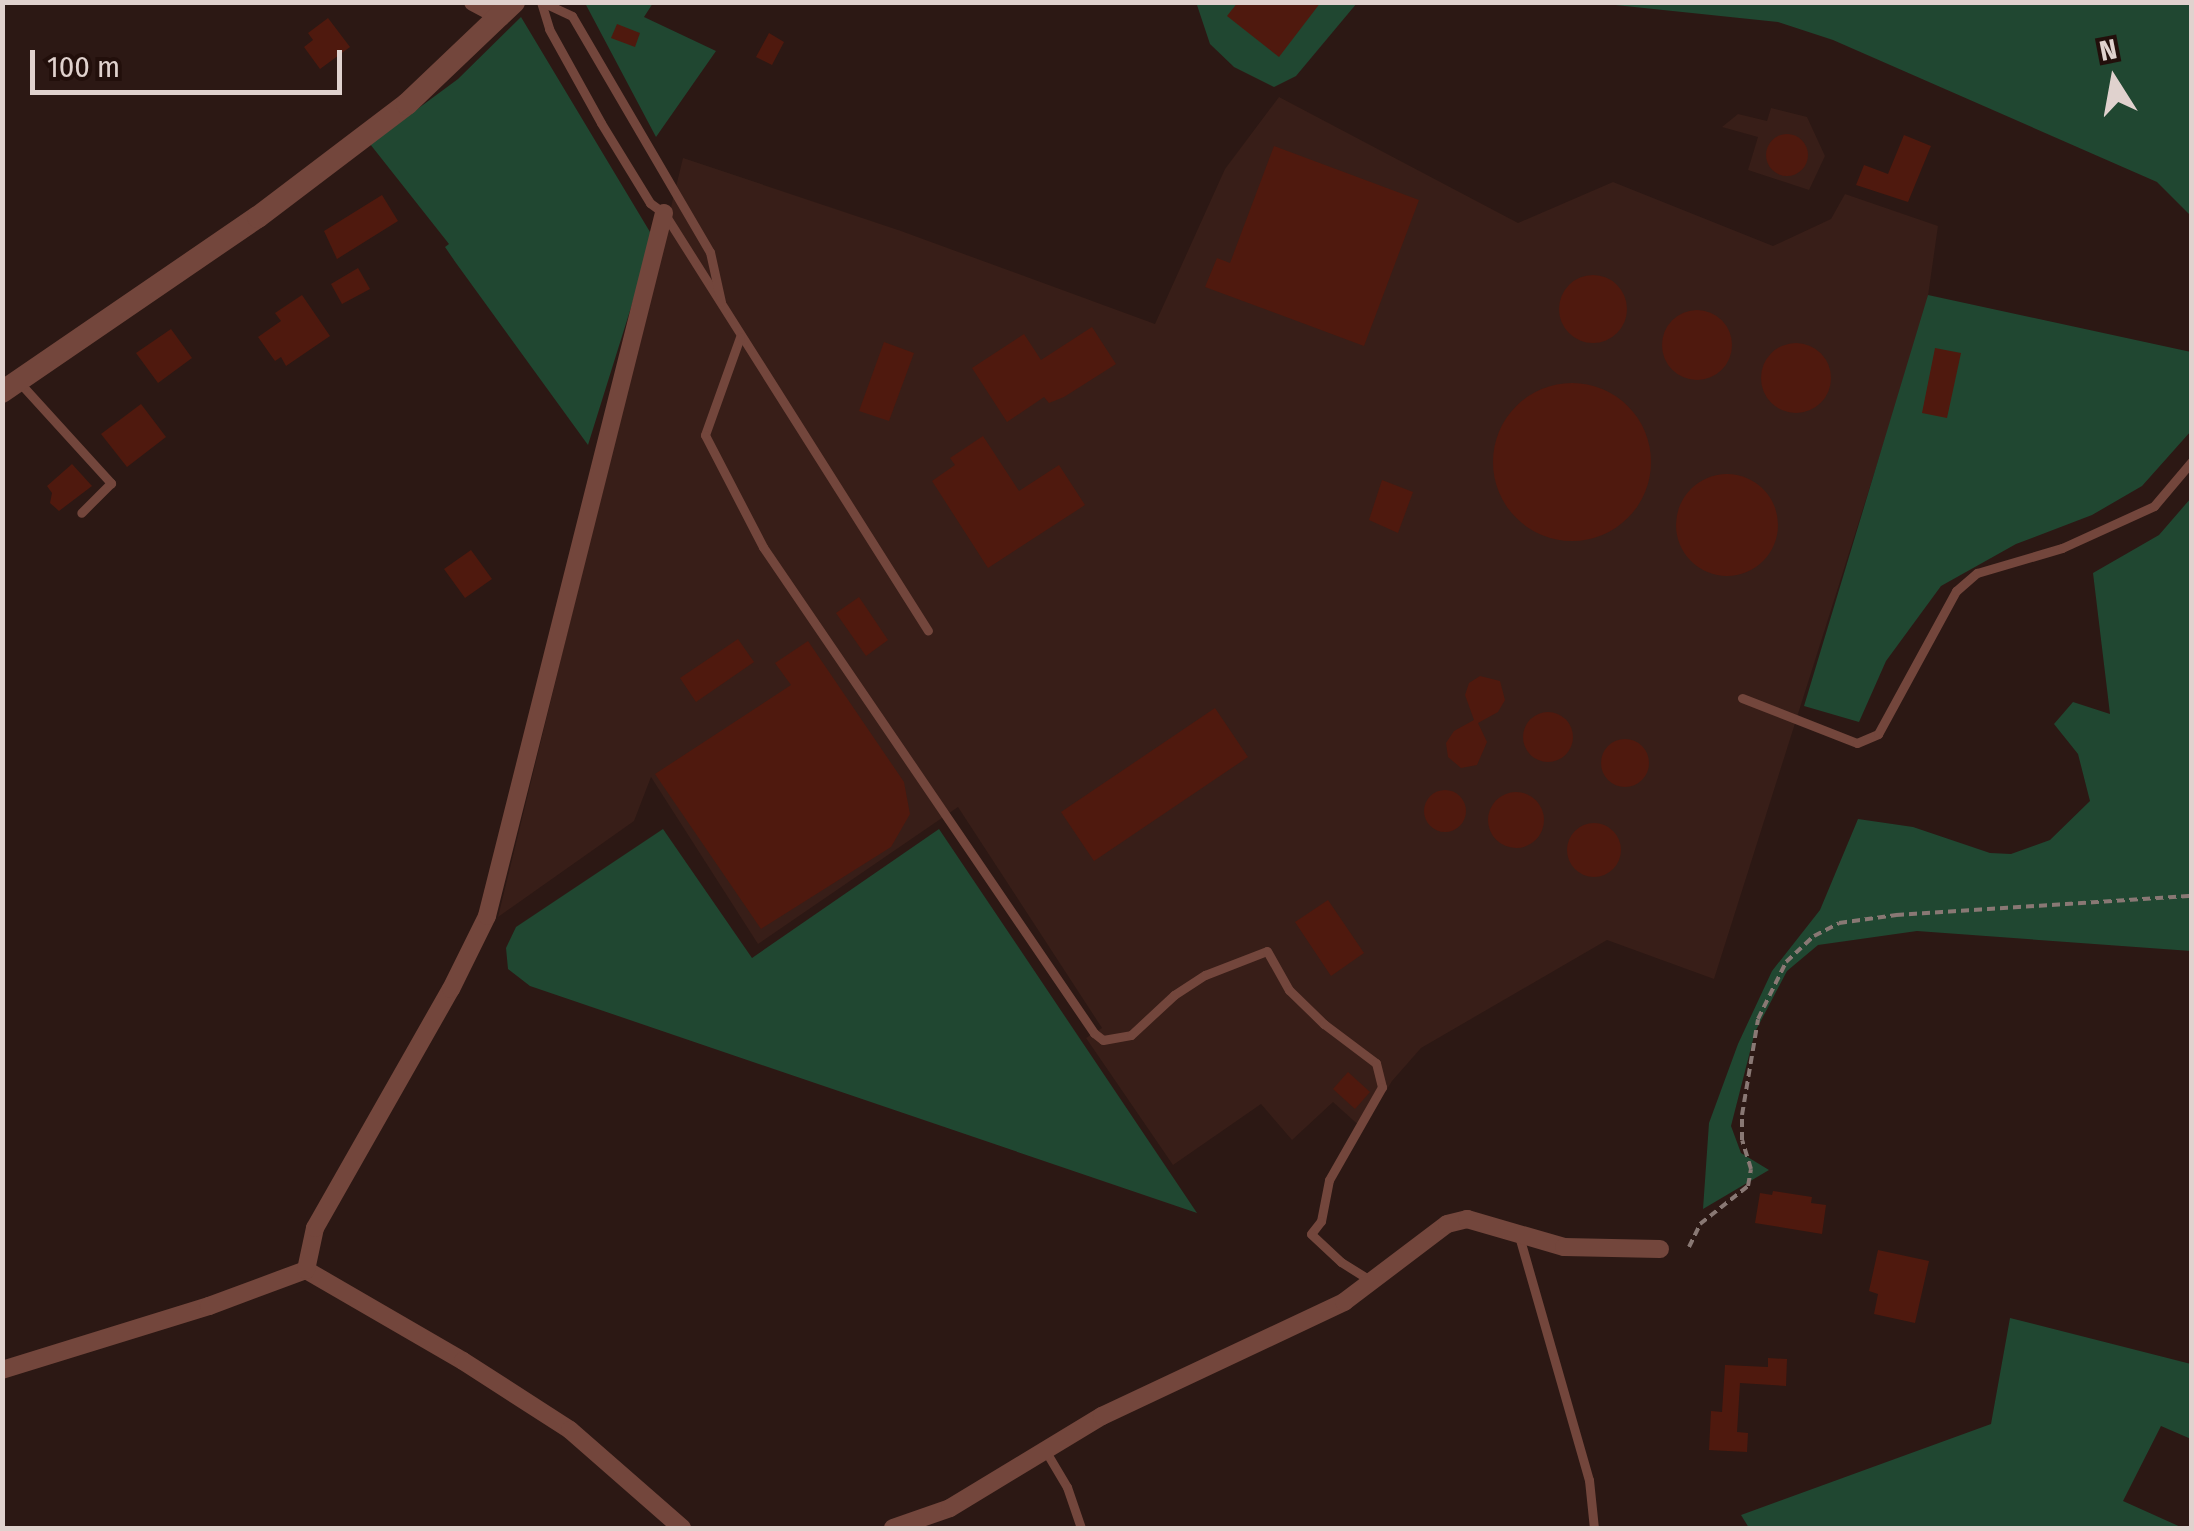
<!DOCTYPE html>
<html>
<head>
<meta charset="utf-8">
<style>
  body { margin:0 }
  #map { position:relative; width:2194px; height:1531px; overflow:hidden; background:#2c1814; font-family:"Fira Sans Condensed",sans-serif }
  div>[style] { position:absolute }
  .built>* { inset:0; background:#381e18 }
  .green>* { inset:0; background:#204731 }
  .building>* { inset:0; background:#4f190e }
  .round { border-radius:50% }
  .path>* { height:4px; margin-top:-2px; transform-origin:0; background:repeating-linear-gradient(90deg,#897874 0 8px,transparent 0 13px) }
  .service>* { height:9px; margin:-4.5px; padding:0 4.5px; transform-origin:4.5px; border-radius:4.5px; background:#73463c }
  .minor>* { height:18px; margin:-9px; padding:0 9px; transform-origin:9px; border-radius:9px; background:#73463c }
  .tertiary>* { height:22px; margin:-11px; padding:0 11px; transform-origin:11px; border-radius:11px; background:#73463c }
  span { translate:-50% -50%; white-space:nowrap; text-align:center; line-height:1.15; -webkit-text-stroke:10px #220f0b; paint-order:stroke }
  .frame { position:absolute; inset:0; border:5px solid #e0d2ce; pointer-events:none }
  .north { position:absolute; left:2064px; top:30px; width:100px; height:100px; -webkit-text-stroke:8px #220f0b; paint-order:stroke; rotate:349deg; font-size:28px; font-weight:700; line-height:40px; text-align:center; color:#e0d2ce }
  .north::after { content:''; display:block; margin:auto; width:35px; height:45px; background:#e0d2ce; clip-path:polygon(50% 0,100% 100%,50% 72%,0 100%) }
  .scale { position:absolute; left:30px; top:50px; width:312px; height:45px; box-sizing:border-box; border:5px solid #e0d2ce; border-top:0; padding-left:12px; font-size:30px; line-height:35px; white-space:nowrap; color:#e0d2ce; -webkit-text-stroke:8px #220f0b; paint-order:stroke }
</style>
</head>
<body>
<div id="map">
  <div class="built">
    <div style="clip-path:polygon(1279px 97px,1518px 223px,1613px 182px,1773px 246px,1831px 219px,1845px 194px,1938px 226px,1926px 310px,1714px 979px,1607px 940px,1421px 1048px,1392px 1081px,1363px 1129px,1333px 1102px,1292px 1140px,1261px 1104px,1173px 1165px,1086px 1038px,1102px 1028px,958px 807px,758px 944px,651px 777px,634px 821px,498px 917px,683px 158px,901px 231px,1155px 324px,1225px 169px)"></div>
    <div style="clip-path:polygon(1771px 108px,1807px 117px,1825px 156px,1809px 190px,1748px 170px,1758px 137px,1722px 127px,1738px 114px,1767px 121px)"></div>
  </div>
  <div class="green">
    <div style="clip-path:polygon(1196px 2px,1357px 3px,1296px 76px,1274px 87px,1234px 67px,1210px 44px)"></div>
    <div style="clip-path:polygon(585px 3px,653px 3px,644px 17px,716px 51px,656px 137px)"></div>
    <div style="clip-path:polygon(1596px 3px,2191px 3px,2191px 216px,2157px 182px,1833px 40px,1778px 22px)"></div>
    <div style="clip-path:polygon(521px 17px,653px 237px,588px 445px,456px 263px,445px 247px,449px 244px,370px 144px,458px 79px)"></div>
    <div style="clip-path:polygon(1928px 295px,2191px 352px,2191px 431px,2142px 486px,2092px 515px,2016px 544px,1941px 586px,1886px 661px,1859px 722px,1804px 706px)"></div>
    <div style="clip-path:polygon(2191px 498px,2191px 951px,1917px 931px,1818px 945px,1787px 971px,1755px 1032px,1731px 1126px,1741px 1153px,1769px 1170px,1703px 1209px,1709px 1123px,1738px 1044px,1772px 971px,1820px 910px,1858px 819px,1913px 827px,1990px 853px,2011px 854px,2050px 840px,2090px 801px,2078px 754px,2054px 724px,2073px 702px,2110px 714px,2093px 573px,2159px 535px)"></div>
    <div style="clip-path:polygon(663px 829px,752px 958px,939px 829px,1197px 1213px,530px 986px,508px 969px,506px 948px,516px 927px)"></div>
    <div style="clip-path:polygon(2010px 1318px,2191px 1364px,2191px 1439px,2161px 1426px,2123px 1501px,2183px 1528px,1749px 1528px,1741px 1515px,1991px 1424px)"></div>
  </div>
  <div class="building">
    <div style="clip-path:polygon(1238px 2px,1321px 2px,1279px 57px,1227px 16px)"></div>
    <div style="clip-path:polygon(328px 18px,350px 47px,320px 69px,304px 47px,313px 40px,308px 33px)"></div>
    <div style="clip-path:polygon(617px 24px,640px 33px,635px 47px,611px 38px)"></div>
    <div style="clip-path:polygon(769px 33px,784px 42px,772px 65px,756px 57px)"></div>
    <div class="round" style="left:1766px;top:134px;width:42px;height:42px"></div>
    <div style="clip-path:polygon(1904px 135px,1931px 146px,1908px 202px,1856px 185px,1864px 165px,1888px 174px)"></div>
    <div style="clip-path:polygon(1274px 146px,1419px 200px,1364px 346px,1205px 287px,1217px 258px,1230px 263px)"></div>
    <div style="clip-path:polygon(382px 195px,398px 221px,337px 259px,324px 231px)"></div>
    <div style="clip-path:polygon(358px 268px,370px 289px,342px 304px,331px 284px)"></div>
    <div class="round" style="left:1559px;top:275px;width:68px;height:68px"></div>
    <div style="clip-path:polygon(302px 295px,330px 336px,286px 366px,281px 357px,275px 361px,258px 337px,281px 321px,275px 313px)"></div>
    <div class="round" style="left:1662px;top:310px;width:70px;height:70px"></div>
    <div style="clip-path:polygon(1092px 327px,1116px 364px,1064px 397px,1049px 403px,1044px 397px,1007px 422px,972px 368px,1024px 334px,1041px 360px)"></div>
    <div style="clip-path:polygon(171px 329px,192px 358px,158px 383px,136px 353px)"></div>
    <div style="clip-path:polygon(884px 342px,914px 353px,889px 421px,859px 411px)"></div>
    <div class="round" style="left:1761px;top:343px;width:70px;height:70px"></div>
    <div style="clip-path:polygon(1935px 348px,1961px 353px,1947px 418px,1922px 413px)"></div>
    <div class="round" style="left:1493px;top:383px;width:158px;height:158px"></div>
    <div style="clip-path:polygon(141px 404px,166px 437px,127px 467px,101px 434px)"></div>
    <div style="clip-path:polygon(983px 436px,1019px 491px,1059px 465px,1085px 505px,988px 568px,932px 481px,955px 465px,950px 458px)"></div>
    <div style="clip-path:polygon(72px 464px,92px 486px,59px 511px,50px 503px,52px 493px,47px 486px)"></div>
    <div class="round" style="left:1676px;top:474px;width:102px;height:102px"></div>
    <div style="clip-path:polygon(1382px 480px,1413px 492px,1398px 533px,1369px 520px)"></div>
    <div style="clip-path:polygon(471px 550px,492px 579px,465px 598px,444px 569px)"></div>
    <div style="clip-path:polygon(859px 597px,888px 640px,866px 656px,836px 613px)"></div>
    <div style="clip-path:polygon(738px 639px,754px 662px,696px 702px,680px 678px)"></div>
    <div style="clip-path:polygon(808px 641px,904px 782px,910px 814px,891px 847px,761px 929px,655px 774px,791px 685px,775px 663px)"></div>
    <div style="clip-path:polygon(1480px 676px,1500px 681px,1505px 700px,1498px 712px,1478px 723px,1487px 742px,1477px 765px,1461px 768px,1448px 757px,1446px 743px,1454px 731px,1474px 720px,1465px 695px,1469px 683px)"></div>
    <div style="clip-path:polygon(1215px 708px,1248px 757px,1094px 861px,1061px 812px)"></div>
    <div class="round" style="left:1523px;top:712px;width:50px;height:50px"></div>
    <div class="round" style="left:1601px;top:739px;width:48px;height:48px"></div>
    <div class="round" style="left:1424px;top:790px;width:42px;height:42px"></div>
    <div class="round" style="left:1488px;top:792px;width:56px;height:56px"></div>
    <div class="round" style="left:1567px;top:823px;width:54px;height:54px"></div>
    <div style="clip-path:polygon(1328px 900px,1364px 953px,1331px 976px,1295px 922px)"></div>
    <div style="clip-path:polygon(1348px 1072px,1370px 1092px,1355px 1109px,1333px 1089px)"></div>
    <div style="clip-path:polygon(1773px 1191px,1812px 1197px,1811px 1203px,1826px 1205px,1822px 1234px,1755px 1223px,1760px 1193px,1772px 1195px)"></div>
    <div style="clip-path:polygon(1878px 1250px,1929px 1261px,1915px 1323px,1874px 1314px,1878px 1294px,1869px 1291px)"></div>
    <div style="clip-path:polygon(1768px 1358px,1787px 1359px,1786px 1386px,1740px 1383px,1737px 1432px,1748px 1433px,1747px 1452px,1709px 1450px,1711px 1411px,1722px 1412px,1725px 1365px,1768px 1367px)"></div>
  </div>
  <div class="path">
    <div style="left:1689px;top:1247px;width:25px;rotate:-64deg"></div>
    <div style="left:1700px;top:1224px;width:61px;rotate:-38.4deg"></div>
    <div style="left:1748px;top:1186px;width:17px;rotate:-80deg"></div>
    <div style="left:1751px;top:1169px;width:30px;rotate:-107deg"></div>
    <div style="left:1742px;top:1140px;width:25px;rotate:-90deg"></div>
    <div style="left:1742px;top:1115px;width:97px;rotate:-80.5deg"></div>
    <div style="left:1758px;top:1019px;width:64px;rotate:-63.8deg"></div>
    <div style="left:1786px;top:962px;width:38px;rotate:-43deg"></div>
    <div style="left:1814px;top:936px;width:28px;rotate:-27deg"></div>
    <div style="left:1839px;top:923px;width:58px;rotate:-8deg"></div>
    <div style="left:1896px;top:915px;width:297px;rotate:-3.7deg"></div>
  </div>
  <div class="service">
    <div style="left:541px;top:2px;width:28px;rotate:73deg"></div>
    <div style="left:549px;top:29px;width:107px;rotate:61deg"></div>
    <div style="left:601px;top:123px;width:94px;rotate:58.5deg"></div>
    <div style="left:650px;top:203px;width:17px;rotate:36deg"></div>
    <div style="left:664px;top:213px;width:494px;rotate:57.7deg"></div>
    <div style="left:542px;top:2px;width:33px;rotate:25deg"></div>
    <div style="left:572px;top:16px;width:273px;rotate:59.7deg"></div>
    <div style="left:710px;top:252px;width:51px;rotate:77.6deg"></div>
    <div style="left:740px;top:337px;width:104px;rotate:109.7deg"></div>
    <div style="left:705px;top:435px;width:126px;rotate:62.6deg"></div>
    <div style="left:763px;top:547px;width:588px;rotate:55.74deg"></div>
    <div style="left:1094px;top:1033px;width:11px;rotate:38deg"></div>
    <div style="left:1103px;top:1040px;width:28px;rotate:-10deg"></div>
    <div style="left:1131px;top:1035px;width:59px;rotate:-42.9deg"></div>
    <div style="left:1174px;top:995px;width:37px;rotate:-33deg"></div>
    <div style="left:1205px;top:975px;width:66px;rotate:-21.2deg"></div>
    <div style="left:1267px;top:951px;width:45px;rotate:60.6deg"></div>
    <div style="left:1289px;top:990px;width:49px;rotate:44.2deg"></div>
    <div style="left:1324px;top:1024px;width:65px;rotate:36.9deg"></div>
    <div style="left:1376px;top:1063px;width:25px;rotate:76deg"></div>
    <div style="left:1382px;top:1087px;width:107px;rotate:119.7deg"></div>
    <div style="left:1329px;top:1180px;width:42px;rotate:101deg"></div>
    <div style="left:1321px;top:1221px;width:16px;rotate:128deg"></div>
    <div style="left:1311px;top:1234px;width:41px;rotate:43deg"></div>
    <div style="left:1341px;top:1262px;width:36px;rotate:32deg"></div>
    <div style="left:19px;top:382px;width:137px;rotate:47.7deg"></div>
    <div style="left:111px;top:483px;width:42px;rotate:135deg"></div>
    <div style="left:1742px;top:698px;width:123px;rotate:21.4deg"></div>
    <div style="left:1857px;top:743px;width:23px;rotate:-23deg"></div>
    <div style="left:1878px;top:734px;width:163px;rotate:-61.4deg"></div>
    <div style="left:1956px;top:591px;width:28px;rotate:-41deg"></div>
    <div style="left:1977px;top:573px;width:89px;rotate:-16.4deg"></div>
    <div style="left:2062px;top:548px;width:101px;rotate:-24.5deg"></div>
    <div style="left:2154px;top:506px;width:59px;rotate:-49.8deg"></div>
    <div style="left:1519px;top:1236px;width:254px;rotate:74deg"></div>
    <div style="left:1589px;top:1480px;width:48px;rotate:84.1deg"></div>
    <div style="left:1045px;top:1450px;width:43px;rotate:59.3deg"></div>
    <div style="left:1067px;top:1487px;width:43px;rotate:71.1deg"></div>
  </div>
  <div class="minor">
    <div style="left:473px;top:2px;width:32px;rotate:28deg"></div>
    <div style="left:306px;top:1270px;width:181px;rotate:30.1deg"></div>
    <div style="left:463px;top:1361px;width:127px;rotate:32.8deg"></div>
    <div style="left:570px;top:1430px;width:149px;rotate:41.2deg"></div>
    <div style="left:2px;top:1370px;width:217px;rotate:-17.2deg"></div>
    <div style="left:209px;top:1306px;width:103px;rotate:-20.4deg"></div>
    <div style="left:306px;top:1270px;width:43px;rotate:-77.9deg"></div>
    <div style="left:315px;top:1228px;width:275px;rotate:-60.4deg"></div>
    <div style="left:451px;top:989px;width:81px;rotate:-63.7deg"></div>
    <div style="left:487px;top:916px;width:725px;rotate:-75.87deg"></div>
    <div style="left:893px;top:1528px;width:60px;rotate:-19.3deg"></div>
    <div style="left:950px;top:1508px;width:178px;rotate:-31.2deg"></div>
    <div style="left:1102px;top:1416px;width:268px;rotate:-25.2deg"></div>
    <div style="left:1344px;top:1302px;width:129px;rotate:-37.1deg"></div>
    <div style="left:1447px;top:1224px;width:21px;rotate:-14deg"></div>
    <div style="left:1467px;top:1219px;width:101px;rotate:16.1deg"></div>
    <div style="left:1564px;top:1247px;width:96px;rotate:1.2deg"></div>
  </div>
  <div class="tertiary">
    <div style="left:2px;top:392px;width:310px;rotate:-34.4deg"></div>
    <div style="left:258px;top:217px;width:187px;rotate:-37.2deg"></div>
    <div style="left:407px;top:104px;width:148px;rotate:-43.6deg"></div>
  </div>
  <div class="frame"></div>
  <div class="north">N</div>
  <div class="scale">100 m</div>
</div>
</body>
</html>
